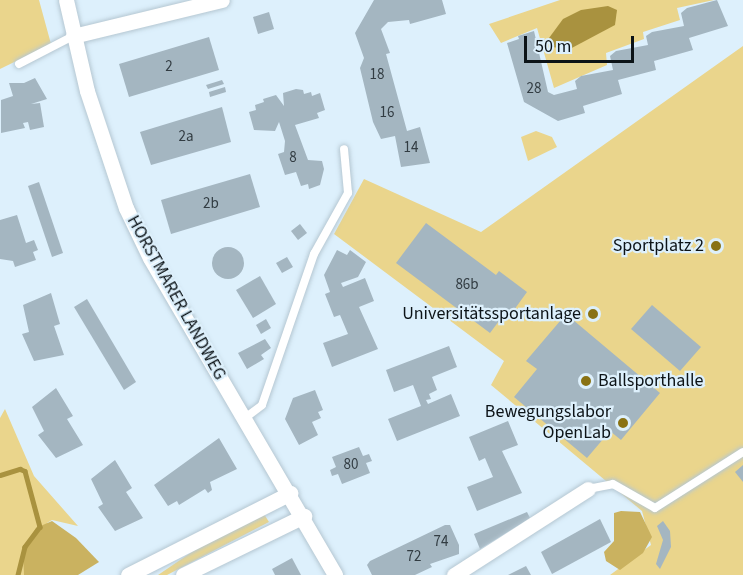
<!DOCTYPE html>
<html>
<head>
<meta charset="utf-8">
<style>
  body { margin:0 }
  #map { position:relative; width:743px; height:575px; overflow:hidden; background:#ddf0fc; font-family:"Source Sans 3",sans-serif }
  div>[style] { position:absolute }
  .green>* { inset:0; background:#ead58c }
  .forest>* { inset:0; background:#cab260 }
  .water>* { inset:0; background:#a9923f }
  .stream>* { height:4.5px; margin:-2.25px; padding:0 2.25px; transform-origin:2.25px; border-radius:2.25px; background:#a9923f }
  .building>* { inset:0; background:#a4b6c1 }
  .round { border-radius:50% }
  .roads { filter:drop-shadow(0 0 2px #b5c7d2) drop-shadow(0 0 2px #b5c7d2) }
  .service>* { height:8px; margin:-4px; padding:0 4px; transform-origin:4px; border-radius:4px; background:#fff }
  .minor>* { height:15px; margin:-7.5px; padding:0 7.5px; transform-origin:7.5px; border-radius:7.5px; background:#fff }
  .dots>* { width:16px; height:16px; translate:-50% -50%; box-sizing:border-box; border:3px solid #ddf0fc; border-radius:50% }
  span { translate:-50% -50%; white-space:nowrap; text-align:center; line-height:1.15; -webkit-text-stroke:4.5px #ddf0fc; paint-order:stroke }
  .number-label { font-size:15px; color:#323c42 }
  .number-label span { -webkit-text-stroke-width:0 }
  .poi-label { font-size:18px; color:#0c1317 }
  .right { translate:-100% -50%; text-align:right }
  .left { translate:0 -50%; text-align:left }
  .street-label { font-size:18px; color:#0c1317 }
  .scale { position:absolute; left:524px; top:36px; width:110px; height:27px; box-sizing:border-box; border:3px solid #0c1317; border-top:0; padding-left:8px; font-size:18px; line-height:21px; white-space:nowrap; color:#0c1317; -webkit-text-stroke:4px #ddf0fc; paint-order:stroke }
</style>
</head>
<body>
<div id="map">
  <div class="green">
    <div style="clip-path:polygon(0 0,39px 0,51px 44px,0 69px)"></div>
    <div style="clip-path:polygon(560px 0,714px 0,677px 8px,680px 20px,643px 32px,644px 39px,606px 53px,607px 65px,554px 88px,537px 28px,501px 43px,489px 24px)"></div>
    <div style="clip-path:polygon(743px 46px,743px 575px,610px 575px,651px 545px,642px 511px,491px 385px,504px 361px,334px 234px,364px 179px,481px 232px)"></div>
    <div style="clip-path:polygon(536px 131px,552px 137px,557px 147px,528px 161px,521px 137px)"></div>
    <div style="clip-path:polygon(5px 409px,34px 476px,78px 526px,52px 520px,47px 523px,72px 575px,0 575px,0 418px)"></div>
    <div style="clip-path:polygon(264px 514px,269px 522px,167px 575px,158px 575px,208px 541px)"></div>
  </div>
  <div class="forest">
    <div style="clip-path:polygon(621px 511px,640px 512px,652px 537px,643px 553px,620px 570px,606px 561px,604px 552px,614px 541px,614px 513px)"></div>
    <div style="clip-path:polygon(52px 521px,76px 538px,99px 562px,78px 575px,24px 575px,23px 549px,36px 528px)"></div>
  </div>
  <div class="water">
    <div style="clip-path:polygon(608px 6px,617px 10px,615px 25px,568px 50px,553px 47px,549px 38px,563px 19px,581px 10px)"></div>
  </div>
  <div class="stream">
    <div style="left:0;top:475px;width:21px;rotate:-17deg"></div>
    <div style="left:20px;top:469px;width:5px;rotate:22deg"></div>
    <div style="left:25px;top:471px;width:58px;rotate:75deg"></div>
    <div style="left:40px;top:527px;width:25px;rotate:127deg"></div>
    <div style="left:25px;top:547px;width:29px;rotate:104deg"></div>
  </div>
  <div class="building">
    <div style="clip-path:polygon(374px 0,442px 0,446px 14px,410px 24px,409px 20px,388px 22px,381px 29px,390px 53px,386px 54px,407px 131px,420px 127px,430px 163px,401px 167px,395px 136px,381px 139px,373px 122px,360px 68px,364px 58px,355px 33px)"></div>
    <div style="clip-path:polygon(717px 0,728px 26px,689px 38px,693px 50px,654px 61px,656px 70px,618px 80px,622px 94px,583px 106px,585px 113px,558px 121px,524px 102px,507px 43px,519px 39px,518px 36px,534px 31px,548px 92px,554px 95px,577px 89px,575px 81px,581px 76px,613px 70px,610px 56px,616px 51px,648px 45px,646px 36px,652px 32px,684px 26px,681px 13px,687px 8px)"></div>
    <div style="clip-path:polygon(269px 12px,274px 29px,258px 34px,253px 17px)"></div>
    <div style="clip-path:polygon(209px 37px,219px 70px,129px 97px,119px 64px)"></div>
    <div style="clip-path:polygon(35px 78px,47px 99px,31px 104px,40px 103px,44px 127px,30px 130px,28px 122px,23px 123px,25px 128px,1px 133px,1px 100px,13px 96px,9px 83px,24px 83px)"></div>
    <div style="clip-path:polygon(222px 80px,224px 84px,208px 89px,206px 85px)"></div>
    <div style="clip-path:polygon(225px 87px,226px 92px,210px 97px,209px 92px)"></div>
    <div style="clip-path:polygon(296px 89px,303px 90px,304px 94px,311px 92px,312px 96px,320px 93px,325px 110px,317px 113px,319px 118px,295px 125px,308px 160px,322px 161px,324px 169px,320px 185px,309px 189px,308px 184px,301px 186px,296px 172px,285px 175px,278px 154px,284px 152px,285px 141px,279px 122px,275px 131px,254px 130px,249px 112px,256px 110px,255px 105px,264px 102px,263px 99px,276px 95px,284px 106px,283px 93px)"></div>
    <div style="clip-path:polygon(222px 107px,231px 142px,151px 165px,140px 132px)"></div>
    <div style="clip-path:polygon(250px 174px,260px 207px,171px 234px,161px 200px)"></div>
    <div style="clip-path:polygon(39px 182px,63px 253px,52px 257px,28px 186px)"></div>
    <div style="clip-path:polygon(17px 215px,26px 243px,34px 240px,38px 250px,33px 252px,36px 260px,15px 267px,13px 261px,0 259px,0 220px)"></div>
    <div style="clip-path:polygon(426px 223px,496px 275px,499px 271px,527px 292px,506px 321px,502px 317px,490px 333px,396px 263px)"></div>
    <div style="clip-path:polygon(300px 224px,307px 233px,298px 240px,291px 231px)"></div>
    <div class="round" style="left:212px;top:247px;width:32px;height:32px"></div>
    <div style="clip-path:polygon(337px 250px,347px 255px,350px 250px,366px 262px,358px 277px,341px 283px,343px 287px,365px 278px,374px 301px,359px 307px,378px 349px,332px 367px,323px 343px,348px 334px,340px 315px,334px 317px,325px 294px,330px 292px,324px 275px)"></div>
    <div style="clip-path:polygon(287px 257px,293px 267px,282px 273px,276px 263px)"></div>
    <div style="clip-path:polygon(260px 276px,276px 304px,253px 318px,236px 290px)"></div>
    <div style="clip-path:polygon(51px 293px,60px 324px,54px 326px,64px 355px,34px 361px,22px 334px,29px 332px,23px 305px)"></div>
    <div style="clip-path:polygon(87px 299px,136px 382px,124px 390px,74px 307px)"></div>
    <div style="clip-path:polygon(652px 305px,701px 347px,680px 371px,631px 329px)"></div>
    <div style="clip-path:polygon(566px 314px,660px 393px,621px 440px,610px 431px,587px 458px,514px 397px,537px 369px,526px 361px)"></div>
    <div style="clip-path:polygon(266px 319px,271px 328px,261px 334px,256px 325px)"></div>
    <div style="clip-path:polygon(265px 339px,271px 348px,261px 355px,264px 359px,247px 369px,238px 353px)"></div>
    <div style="clip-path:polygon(449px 346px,457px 367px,432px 377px,437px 390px,429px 394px,431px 399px,426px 400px,428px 404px,451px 394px,460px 416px,397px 441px,388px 419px,421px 406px,413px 385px,394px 392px,386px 370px)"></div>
    <div style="clip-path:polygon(56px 388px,73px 416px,67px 419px,83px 445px,56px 458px,38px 435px,44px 431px,32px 407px)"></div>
    <div style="clip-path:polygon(315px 390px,323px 410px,318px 412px,321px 418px,312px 422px,318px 435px,299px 445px,285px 419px,293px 398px)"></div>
    <div style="clip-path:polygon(508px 421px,518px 445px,502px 451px,522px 493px,477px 511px,467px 487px,493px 477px,485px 458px,479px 461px,469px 437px)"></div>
    <div style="clip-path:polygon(219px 438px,237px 469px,210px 482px,212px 490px,208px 493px,205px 489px,179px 505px,177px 501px,168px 506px,154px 485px)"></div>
    <div style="clip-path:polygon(359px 447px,363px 456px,369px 454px,372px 461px,366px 463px,370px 473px,342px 484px,338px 474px,332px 476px,330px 470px,336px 467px,332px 457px)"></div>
    <div style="clip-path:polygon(115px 460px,132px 488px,126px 492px,143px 518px,115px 531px,98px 507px,103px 504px,91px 479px)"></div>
    <div style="clip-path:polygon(743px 465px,743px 482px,735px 472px)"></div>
    <div style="clip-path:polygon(527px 512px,530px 518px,480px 549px,474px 534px)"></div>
    <div style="clip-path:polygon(600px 519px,611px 542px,552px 574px,541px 552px)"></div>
    <div style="clip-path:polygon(663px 521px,670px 531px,671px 547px,660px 569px,656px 564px,663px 540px,657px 526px)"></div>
    <div style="clip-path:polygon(445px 525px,450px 525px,459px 545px,459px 554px,430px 564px,432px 567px,415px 575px,372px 575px,367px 565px,370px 561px)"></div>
    <div style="clip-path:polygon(292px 558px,301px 575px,275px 575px,272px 569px)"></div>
    <div style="clip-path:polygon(526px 566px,531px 575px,508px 575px)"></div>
  </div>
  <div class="roads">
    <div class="service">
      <div style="left:19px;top:64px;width:61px;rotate:-27.4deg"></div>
      <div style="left:245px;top:418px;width:21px;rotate:-37deg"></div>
      <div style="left:262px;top:405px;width:160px;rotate:-71deg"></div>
      <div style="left:314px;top:254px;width:70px;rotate:-60.9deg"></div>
      <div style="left:348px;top:193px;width:44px;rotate:-95.2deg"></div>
      <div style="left:588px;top:489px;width:25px;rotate:-11deg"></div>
      <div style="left:613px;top:484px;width:48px;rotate:29.7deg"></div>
      <div style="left:655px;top:508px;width:104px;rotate:-32.5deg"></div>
    </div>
    <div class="minor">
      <div style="left:66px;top:0;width:93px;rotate:77deg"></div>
      <div style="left:87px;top:91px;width:123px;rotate:71.6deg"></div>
      <div style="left:126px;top:208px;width:55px;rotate:64.4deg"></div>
      <div style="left:150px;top:258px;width:367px;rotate:59.7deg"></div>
      <div style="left:73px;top:36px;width:153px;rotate:-13.6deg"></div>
      <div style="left:128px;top:575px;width:182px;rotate:-26.8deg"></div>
      <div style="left:183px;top:575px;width:135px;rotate:-26deg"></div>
      <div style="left:454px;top:575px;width:159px;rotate:-32.7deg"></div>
    </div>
  </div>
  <div class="dots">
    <div style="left:716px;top:246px;background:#897214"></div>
    <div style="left:593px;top:314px;background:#897214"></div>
    <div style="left:586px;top:381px;background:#897214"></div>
    <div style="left:623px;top:423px;background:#897214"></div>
  </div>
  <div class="number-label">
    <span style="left:169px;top:67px">2</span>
    <span style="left:377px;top:75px">18</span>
    <span style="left:534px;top:89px">28</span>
    <span style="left:387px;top:113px">16</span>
    <span style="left:186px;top:137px">2a</span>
    <span style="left:411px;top:148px">14</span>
    <span style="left:293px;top:158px">8</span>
    <span style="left:211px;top:204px">2b</span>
    <span style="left:467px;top:285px">86b</span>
    <span style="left:351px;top:465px">80</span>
    <span style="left:441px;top:542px">74</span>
    <span style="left:414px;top:557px">72</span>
  </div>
  <div class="poi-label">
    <span class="right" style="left:704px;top:246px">Sportplatz 2</span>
    <span class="right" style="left:581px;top:314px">Universitätssportanlage</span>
    <span class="left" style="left:598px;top:381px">Ballsporthalle</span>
    <span class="right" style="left:611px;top:423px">Bewegungslabor<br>OpenLab</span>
  </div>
  <div class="street-label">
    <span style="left:176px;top:298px;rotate:61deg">HORSTMARER LANDWEG</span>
  </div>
  <div class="scale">50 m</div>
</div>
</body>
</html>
